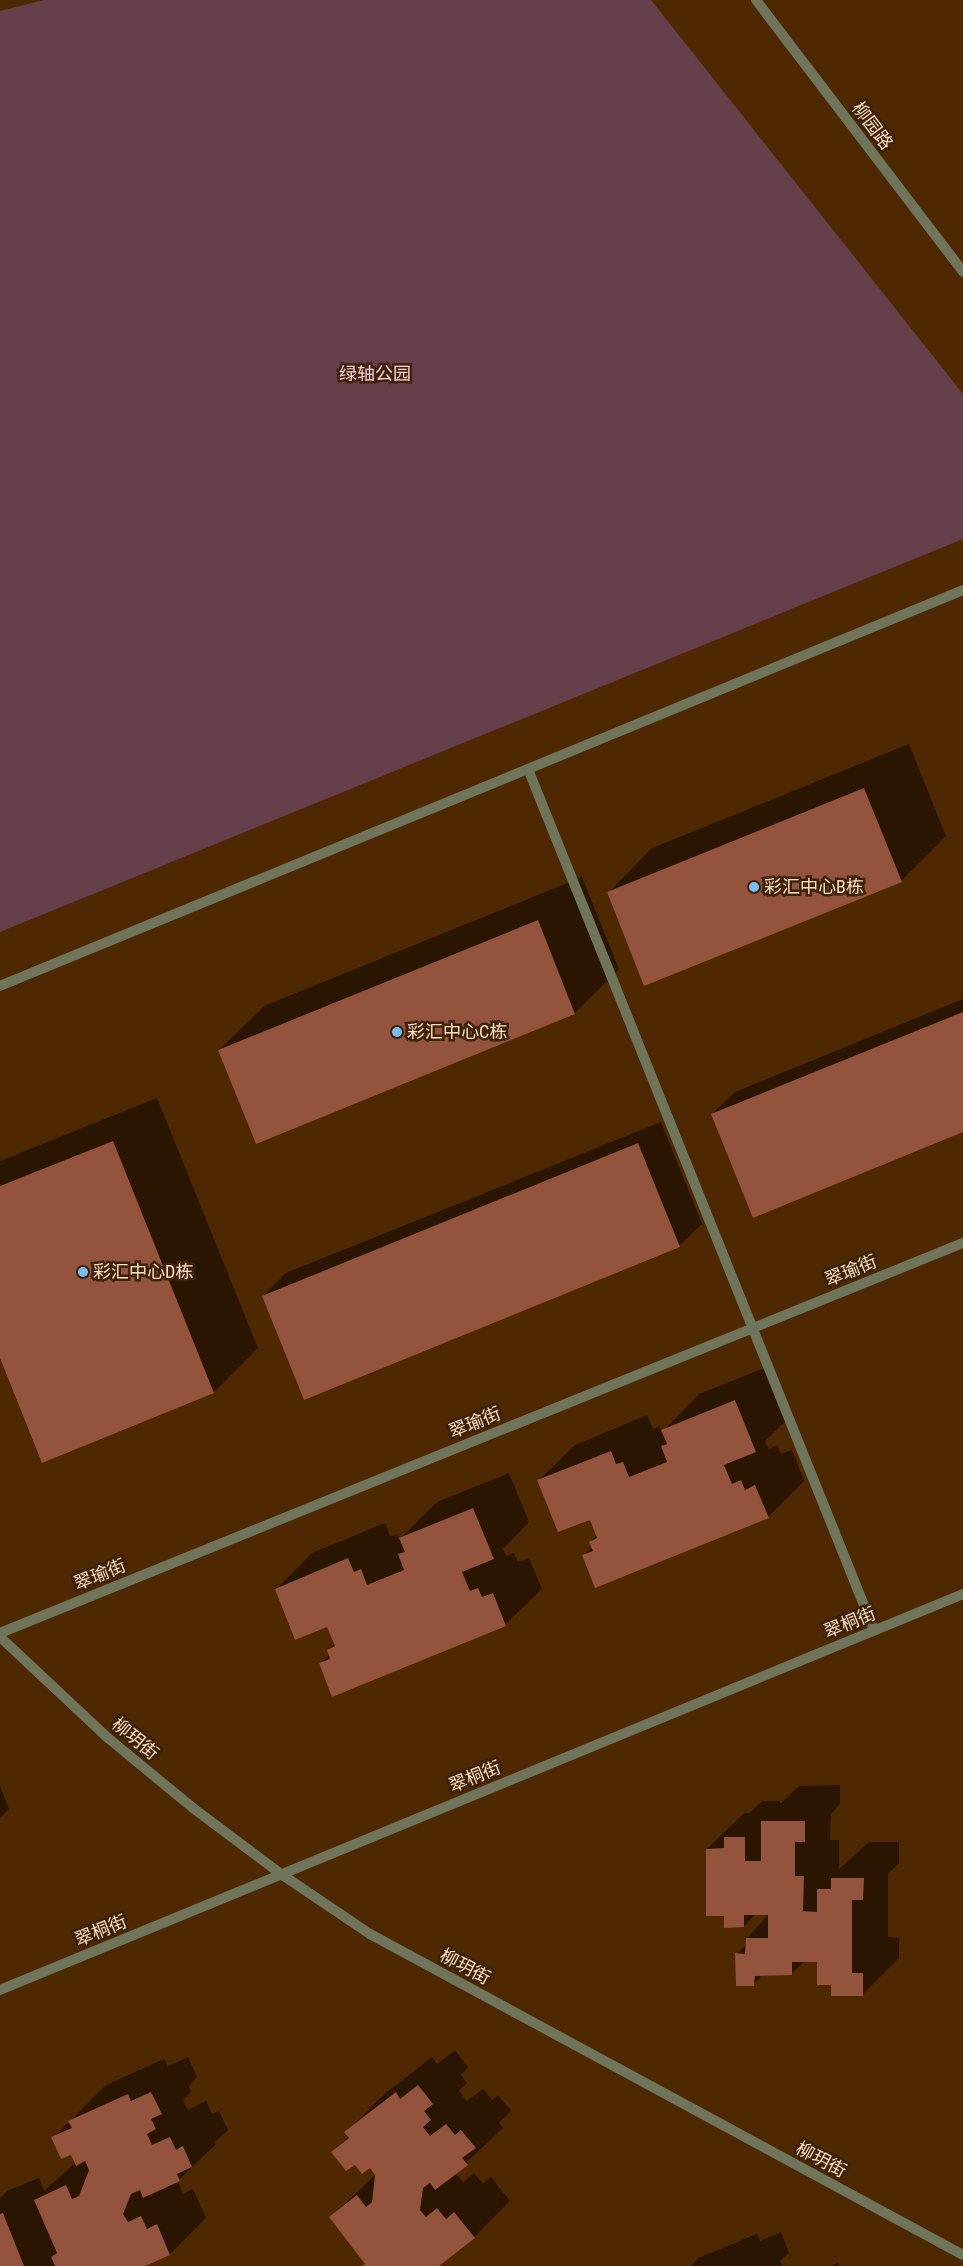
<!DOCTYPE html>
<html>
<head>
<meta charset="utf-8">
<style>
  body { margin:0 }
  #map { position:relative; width:963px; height:2266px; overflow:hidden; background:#4e2801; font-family:"Roboto Condensed","Noto Sans SC",sans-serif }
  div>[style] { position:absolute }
  .green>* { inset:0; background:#653f4a }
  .shadow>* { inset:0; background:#0007 }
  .building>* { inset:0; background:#93533c }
  .minor>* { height:10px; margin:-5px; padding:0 5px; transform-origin:5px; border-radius:5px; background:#6e755b }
  .dots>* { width:14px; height:14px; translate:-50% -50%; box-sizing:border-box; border:2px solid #3d2208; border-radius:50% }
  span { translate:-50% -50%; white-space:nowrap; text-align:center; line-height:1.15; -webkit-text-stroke:5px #3d2208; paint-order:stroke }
  .street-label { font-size:18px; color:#fbdcc5 }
  .park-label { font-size:18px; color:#f8cfda }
  .poi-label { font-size:18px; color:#fbdcc5 }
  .left { translate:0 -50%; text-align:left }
</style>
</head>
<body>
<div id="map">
  <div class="green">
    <div style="clip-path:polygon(44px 0,651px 0,963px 394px,963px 539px,0 932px,0 11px)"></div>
  </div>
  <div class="shadow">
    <div style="clip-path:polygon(909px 744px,946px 836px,901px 881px,608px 893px,652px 848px)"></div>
    <div style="clip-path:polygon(582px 877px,619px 969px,575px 1013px,219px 1050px,264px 1006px)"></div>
    <div style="clip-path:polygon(963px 999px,963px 1131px,712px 1114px,735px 1092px)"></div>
    <div style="clip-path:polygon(157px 1098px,258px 1348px,214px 1392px,0 1355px,0 1161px)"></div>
    <div style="clip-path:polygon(661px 1122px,702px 1224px,679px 1246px,263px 1296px,286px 1273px)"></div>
    <div style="clip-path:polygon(772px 1365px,792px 1415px,765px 1441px,769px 1449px,777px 1445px,781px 1454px,792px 1450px,804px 1481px,768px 1517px,583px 1556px,592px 1547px,590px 1542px,597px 1535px,590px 1518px,538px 1481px,575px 1445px,647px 1415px,653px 1429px,659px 1426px,662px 1432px,699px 1394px)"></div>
    <div style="clip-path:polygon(509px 1473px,529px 1522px,503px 1549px,506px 1556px,514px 1553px,518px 1562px,529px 1558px,542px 1589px,505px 1625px,320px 1664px,330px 1654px,328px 1650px,335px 1643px,328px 1626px,276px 1589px,312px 1553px,385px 1523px,390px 1536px,397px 1534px,399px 1540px,437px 1502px)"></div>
    <div style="clip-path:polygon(840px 1785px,840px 1804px,831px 1814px,830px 1840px,839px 1840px,839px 1869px,869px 1842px,899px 1842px,899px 1863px,888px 1874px,888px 1937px,899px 1938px,899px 1958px,863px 1994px,832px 1983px,818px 1961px,805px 1961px,791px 1974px,764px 1974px,754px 1984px,737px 1954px,747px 1944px,747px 1938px,769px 1914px,756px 1914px,744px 1926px,725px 1915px,707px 1849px,744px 1813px,750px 1813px,762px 1801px,780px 1801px,780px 1804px,799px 1786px)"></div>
    <div style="clip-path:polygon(0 1786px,9px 1809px,0 1818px)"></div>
    <div style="clip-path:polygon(455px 2050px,468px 2067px,461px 2075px,467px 2083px,459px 2091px,467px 2101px,483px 2089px,492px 2100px,498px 2095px,511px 2111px,499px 2123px,503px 2128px,455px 2173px,463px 2182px,474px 2173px,483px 2184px,491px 2177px,510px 2201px,474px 2237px,437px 2266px,364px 2266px,366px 2263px,330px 2218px,376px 2174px,370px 2166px,355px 2163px,333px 2152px,349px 2136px,346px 2133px,382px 2096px,432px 2057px,437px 2064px)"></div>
    <div style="clip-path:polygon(188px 2057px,197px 2077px,189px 2086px,191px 2092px,183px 2100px,188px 2110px,206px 2101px,212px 2114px,219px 2111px,228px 2130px,215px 2142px,216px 2144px,178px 2181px,183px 2194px,193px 2189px,206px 2218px,170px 2254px,142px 2266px,0 2266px,0 2198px,7px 2191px,39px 2178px,44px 2191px,76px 2162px,72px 2153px,53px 2138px,106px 2085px,164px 2059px,168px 2066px)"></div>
    <div style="clip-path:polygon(781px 2232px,789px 2253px,780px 2261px,782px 2266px,691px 2266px,698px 2258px,757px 2234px,760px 2241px)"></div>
    <div style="clip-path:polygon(838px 2263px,839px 2266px,831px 2266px)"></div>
  </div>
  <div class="building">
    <div style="clip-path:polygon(864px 788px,902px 882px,644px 986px,607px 892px)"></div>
    <div style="clip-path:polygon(538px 920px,575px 1014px,256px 1144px,218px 1050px)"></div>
    <div style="clip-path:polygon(963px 1012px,963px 1132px,753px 1218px,711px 1114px)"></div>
    <div style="clip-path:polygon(113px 1141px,214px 1393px,42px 1463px,0 1358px,0 1186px)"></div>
    <div style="clip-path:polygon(638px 1143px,680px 1247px,304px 1400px,262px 1296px)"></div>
    <div style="clip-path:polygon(735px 1400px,756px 1452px,724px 1465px,732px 1484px,741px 1480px,745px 1490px,755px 1485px,769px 1518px,595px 1588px,582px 1555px,593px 1551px,589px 1542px,597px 1538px,590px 1520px,558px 1532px,537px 1480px,611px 1451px,616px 1464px,623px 1462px,629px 1477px,667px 1462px,661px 1446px,667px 1444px,661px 1430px)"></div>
    <div style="clip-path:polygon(473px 1508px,494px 1559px,462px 1572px,470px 1591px,478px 1588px,482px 1597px,493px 1593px,506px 1626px,332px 1697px,319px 1663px,330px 1659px,327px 1650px,335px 1646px,327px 1627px,295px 1640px,275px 1589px,348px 1558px,354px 1572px,361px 1569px,367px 1585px,404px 1570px,398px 1554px,405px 1552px,399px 1538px)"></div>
    <div style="clip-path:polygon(761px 1821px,805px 1821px,805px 1842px,795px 1842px,795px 1876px,804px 1876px,803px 1911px,817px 1912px,817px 1889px,831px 1889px,831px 1878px,864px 1878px,863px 1900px,852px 1900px,852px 1973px,863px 1973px,863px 1996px,831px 1996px,831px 1985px,817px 1985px,817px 1962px,792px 1962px,792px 1975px,755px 1976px,754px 1986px,736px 1986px,735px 1953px,745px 1954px,746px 1938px,768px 1938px,768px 1915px,744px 1915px,744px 1927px,724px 1928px,724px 1916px,706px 1916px,706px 1849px,724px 1848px,724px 1837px,745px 1837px,745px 1861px,761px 1861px)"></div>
    <div style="clip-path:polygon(418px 2085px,433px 2104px,424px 2111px,431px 2120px,423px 2127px,430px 2136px,446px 2124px,455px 2135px,461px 2130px,476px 2148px,462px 2158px,468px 2165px,435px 2190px,430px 2183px,423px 2188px,420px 2210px,426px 2217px,437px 2208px,446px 2219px,454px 2212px,475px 2238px,439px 2266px,362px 2266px,365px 2264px,329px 2217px,357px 2195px,366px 2207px,372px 2202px,375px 2175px,370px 2168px,362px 2174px,355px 2165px,346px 2171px,331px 2152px,349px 2138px,344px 2132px,396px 2092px,400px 2099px)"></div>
    <div style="clip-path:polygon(151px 2092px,162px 2114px,151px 2119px,156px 2129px,147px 2134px,152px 2145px,170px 2137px,176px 2150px,183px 2146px,192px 2167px,177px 2174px,180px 2181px,143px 2198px,140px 2190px,131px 2194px,123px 2214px,128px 2222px,141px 2216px,147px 2229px,157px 2224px,170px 2255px,145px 2266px,55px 2266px,51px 2257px,57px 2253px,34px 2200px,66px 2185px,72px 2199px,79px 2196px,89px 2170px,85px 2161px,76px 2166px,71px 2155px,61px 2159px,51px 2137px,72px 2128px,68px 2121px,128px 2094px,131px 2101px)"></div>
    <div style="clip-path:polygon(3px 2213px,24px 2266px,0 2266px,0 2214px)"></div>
  </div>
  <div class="minor">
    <div style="left:756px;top:0;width:342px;rotate:52.7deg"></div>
    <div style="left:528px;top:769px;width:928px;rotate:68.11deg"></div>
    <div style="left:0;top:986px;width:1041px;rotate:-22.35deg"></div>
    <div style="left:0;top:1633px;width:1039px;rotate:-22.05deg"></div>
    <div style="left:0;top:1637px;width:148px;rotate:43.1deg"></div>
    <div style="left:108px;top:1738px;width:110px;rotate:39.5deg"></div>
    <div style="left:193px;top:1808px;width:110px;rotate:36.9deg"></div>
    <div style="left:281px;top:1874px;width:107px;rotate:34deg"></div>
    <div style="left:370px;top:1934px;width:674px;rotate:28.43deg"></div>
    <div style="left:0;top:1990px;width:1041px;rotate:-22.35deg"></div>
  </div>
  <div class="dots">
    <div style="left:754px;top:887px;background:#73c1f6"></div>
    <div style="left:397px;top:1032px;background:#73c1f6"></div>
    <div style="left:83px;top:1272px;background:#73c1f6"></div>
  </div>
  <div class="street-label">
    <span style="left:872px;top:126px;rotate:53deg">柳园路</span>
    <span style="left:851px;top:1271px;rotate:-22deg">翠瑜街</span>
    <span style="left:475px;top:1423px;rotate:-22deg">翠瑜街</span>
    <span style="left:100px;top:1575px;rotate:-22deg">翠瑜街</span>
    <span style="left:850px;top:1623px;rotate:-22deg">翠桐街</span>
    <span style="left:135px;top:1739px;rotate:40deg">柳玥街</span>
    <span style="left:475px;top:1777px;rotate:-22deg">翠桐街</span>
    <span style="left:101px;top:1931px;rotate:-22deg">翠桐街</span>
    <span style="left:465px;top:1967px;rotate:28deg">柳玥街</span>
    <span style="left:821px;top:2160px;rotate:28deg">柳玥街</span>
  </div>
  <div class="park-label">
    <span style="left:375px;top:374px">绿轴公园</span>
  </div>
  <div class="poi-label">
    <span class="left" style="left:764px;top:887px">彩汇中心B栋</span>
    <span class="left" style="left:407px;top:1032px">彩汇中心C栋</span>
    <span class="left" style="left:93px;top:1272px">彩汇中心D栋</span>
  </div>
</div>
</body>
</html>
